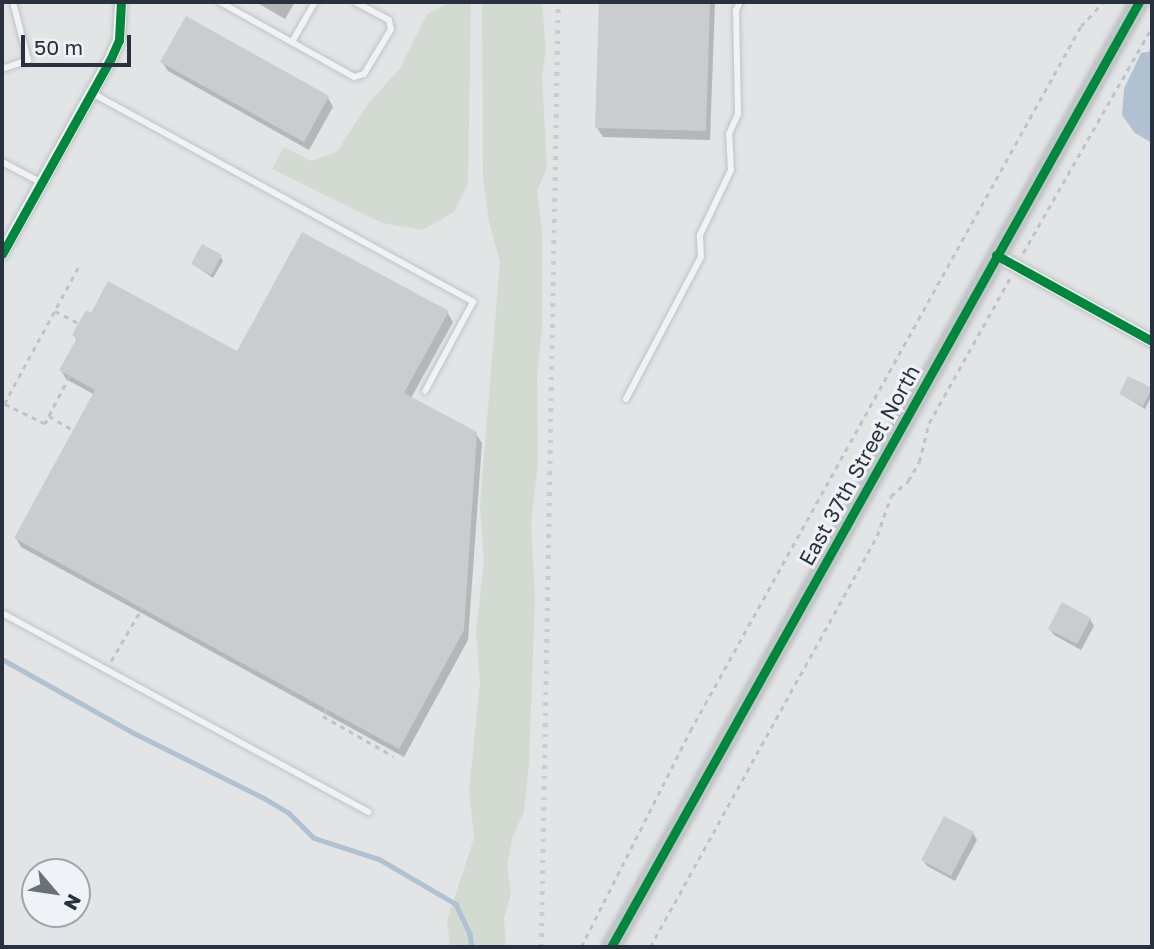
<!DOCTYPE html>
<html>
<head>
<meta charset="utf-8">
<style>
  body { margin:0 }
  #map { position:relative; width:1154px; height:949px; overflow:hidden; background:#e2e4e6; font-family:"Golos Text",sans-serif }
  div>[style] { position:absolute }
  .green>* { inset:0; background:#d3dad2 }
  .water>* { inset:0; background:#b0c1d1 }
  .shadow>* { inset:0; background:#0003 }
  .stream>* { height:4.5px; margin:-2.25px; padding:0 2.25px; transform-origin:2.25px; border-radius:2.25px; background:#b0c1d1 }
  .building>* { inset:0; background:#caccce }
  .path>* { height:2.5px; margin-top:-1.25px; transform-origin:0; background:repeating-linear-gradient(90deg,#c0c2c7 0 5px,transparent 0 10px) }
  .roads { filter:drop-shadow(0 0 2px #c0c2c4) drop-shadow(0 0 2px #c0c2c4) }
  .service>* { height:6px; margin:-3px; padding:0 3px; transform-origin:3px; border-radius:3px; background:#f1f2f3 }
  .minor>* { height:12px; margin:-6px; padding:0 6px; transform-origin:6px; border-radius:6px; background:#f1f2f3 }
  .secondary>* { height:18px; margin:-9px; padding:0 9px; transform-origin:9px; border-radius:9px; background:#c2c5c8 }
  .rail>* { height:4.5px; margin-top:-2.25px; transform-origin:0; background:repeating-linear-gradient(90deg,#cacccf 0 3.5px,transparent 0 10.5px) }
  .cycleway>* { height:9px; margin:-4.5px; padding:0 4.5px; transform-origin:4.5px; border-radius:4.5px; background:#00873e }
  span { translate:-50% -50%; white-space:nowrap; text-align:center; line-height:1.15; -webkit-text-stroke:6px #eff2f6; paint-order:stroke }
  .street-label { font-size:21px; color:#29313f }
  .frame { position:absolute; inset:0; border:4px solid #29313f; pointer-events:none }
  .north { position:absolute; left:21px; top:858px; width:70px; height:70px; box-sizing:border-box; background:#eff2f6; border:2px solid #a0a5ad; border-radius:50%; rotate:119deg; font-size:19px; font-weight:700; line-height:28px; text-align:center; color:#29313f }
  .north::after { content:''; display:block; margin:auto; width:24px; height:32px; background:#6a7079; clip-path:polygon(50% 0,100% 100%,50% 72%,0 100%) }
  .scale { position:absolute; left:21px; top:35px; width:110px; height:32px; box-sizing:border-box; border:4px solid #29313f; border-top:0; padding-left:9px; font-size:21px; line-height:24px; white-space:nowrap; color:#29313f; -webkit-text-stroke:5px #eff2f6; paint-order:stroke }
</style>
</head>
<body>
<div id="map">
  <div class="green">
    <div style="clip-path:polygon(451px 2px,471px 2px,468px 184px,454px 212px,423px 230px,382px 223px,272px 169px,284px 147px,311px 161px,337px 152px,367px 105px,400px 68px,427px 14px)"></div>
    <div style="clip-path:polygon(482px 2px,542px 2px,546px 49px,542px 76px,547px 167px,537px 191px,542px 230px,542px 328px,537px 376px,538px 463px,531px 523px,535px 599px,529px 764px,524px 811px,512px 839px,507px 867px,511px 893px,504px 919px,506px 947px,450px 947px,447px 920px,474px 838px,469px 791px,480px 683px,476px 632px,484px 561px,480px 505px,500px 262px,489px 222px,483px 177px)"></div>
  </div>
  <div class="water">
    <div style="clip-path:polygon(1152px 51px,1152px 143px,1135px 133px,1122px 115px,1124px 89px,1141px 53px)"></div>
  </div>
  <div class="shadow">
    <div style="clip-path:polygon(256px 2px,295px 2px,285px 19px)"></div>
    <div style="clip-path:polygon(601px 2px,715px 2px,710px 140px,603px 137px,597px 128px)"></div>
    <div style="clip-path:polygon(162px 62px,328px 98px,333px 107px,309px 150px,168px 71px)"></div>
    <div style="clip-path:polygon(221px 257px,223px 261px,213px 278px,193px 264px)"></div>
    <div style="clip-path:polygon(447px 312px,453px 322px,411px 398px,476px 434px,482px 443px,468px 640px,404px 757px,21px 547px,16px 538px,95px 395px,66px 379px,61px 370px,77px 341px,74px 335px,238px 353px)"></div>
    <div style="clip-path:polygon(1151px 389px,1152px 395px,1145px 409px,1121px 394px)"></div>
    <div style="clip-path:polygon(1090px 619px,1094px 626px,1081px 650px,1054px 635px,1050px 629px)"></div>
    <div style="clip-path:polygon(973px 833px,977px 840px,955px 881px,927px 866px,923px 860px)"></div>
  </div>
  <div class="stream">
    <div style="left:2px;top:659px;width:149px;rotate:29.3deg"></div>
    <div style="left:132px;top:732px;width:148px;rotate:26.6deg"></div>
    <div style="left:264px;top:798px;width:29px;rotate:31deg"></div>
    <div style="left:289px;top:813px;width:35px;rotate:45deg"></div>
    <div style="left:314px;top:838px;width:68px;rotate:17.9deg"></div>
    <div style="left:379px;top:859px;width:89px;rotate:30.3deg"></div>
    <div style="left:456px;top:904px;width:33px;rotate:65deg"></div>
    <div style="left:470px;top:934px;width:13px;rotate:81deg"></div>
  </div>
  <div class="building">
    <div style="clip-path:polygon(599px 2px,710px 2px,706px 131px,595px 128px)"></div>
    <div style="clip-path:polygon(186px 16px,329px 96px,304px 142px,160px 62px)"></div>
    <div style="clip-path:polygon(302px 232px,449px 311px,404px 393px,477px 432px,464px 630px,399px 749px,14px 538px,95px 390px,59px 370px,77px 338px,72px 335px,86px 310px,91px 313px,108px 281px,237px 351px)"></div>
    <div style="clip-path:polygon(202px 244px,222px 255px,211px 275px,191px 264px)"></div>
    <div style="clip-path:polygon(1128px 376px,1152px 388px,1143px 406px,1119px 394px)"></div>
    <div style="clip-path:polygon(1062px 602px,1091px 618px,1077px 644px,1048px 629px)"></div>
    <div style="clip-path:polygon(944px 816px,974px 832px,951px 876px,921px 860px)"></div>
  </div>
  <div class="path">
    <div style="left:1023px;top:253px;width:260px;rotate:-60.3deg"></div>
    <div style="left:55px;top:311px;width:27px;rotate:27deg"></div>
    <div style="left:70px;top:376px;width:54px;rotate:117.5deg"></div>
    <div style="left:45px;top:424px;width:46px;rotate:-154deg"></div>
    <div style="left:4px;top:404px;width:157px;rotate:-61.5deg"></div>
    <div style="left:49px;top:416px;width:28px;rotate:30deg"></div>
    <div style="left:111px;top:661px;width:61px;rotate:-59.7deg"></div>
    <div style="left:327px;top:709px;width:8px;rotate:120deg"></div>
    <div style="left:323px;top:716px;width:81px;rotate:29.7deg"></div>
    <div style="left:581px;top:947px;width:242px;rotate:-63.2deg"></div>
    <div style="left:690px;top:731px;width:806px;rotate:-60.99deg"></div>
    <div style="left:1081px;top:26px;width:33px;rotate:-47deg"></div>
    <div style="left:650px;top:947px;width:470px;rotate:-61.1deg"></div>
    <div style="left:877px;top:536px;width:42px;rotate:-70.7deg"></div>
    <div style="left:891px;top:496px;width:23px;rotate:-41deg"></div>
    <div style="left:908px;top:481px;width:22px;rotate:-60deg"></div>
    <div style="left:919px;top:462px;width:40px;rotate:-75.6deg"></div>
    <div style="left:929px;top:423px;width:166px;rotate:-60.8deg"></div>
  </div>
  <div class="roads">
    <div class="service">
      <div style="left:220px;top:2px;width:154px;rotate:29.2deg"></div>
      <div style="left:354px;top:77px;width:10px;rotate:-17deg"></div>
      <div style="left:364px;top:74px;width:52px;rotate:-59deg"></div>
      <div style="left:391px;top:29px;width:9px;rotate:-103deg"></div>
      <div style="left:389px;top:20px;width:38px;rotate:-152deg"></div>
      <div style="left:292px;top:42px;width:46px;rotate:-60.1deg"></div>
      <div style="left:2px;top:69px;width:28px;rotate:-19deg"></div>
      <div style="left:28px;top:60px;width:60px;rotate:-104.5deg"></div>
      <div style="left:92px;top:93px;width:435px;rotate:28.7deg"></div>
      <div style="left:473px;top:302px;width:101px;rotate:118.3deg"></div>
      <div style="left:2px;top:162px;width:45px;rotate:27.7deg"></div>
      <div style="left:626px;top:399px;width:161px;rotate:-62.2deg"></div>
      <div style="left:701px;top:257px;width:22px;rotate:-93deg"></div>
      <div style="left:700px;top:235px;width:72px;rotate:-64.5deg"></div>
      <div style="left:731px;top:170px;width:36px;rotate:-93deg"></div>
      <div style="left:729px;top:134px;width:22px;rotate:-66deg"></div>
      <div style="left:738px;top:114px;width:104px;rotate:-91.1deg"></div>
      <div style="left:736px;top:10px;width:9px;rotate:-63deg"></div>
      <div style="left:2px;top:613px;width:417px;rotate:28.5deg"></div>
    </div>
    <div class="minor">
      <div style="left:2px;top:254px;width:224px;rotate:-60.9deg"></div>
      <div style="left:111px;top:58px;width:20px;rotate:-66deg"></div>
      <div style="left:119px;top:40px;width:38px;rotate:-87deg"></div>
      <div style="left:996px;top:255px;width:178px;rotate:28.9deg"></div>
    </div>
    <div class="secondary">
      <div style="left:611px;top:947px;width:1083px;rotate:-60.81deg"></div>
    </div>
  </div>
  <div class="rail">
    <div style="left:541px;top:947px;width:945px;rotate:-88.97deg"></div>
  </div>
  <div class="cycleway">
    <div style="left:2px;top:254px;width:224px;rotate:-60.9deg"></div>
    <div style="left:111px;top:58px;width:20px;rotate:-66deg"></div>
    <div style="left:119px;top:40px;width:38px;rotate:-87deg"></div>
    <div style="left:996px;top:255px;width:178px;rotate:28.9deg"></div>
    <div style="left:611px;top:947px;width:1083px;rotate:-60.81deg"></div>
  </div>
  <div class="street-label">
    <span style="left:859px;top:465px;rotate:-61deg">East 37th Street North</span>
  </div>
  <div class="frame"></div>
  <div class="north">N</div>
  <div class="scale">50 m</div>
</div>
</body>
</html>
